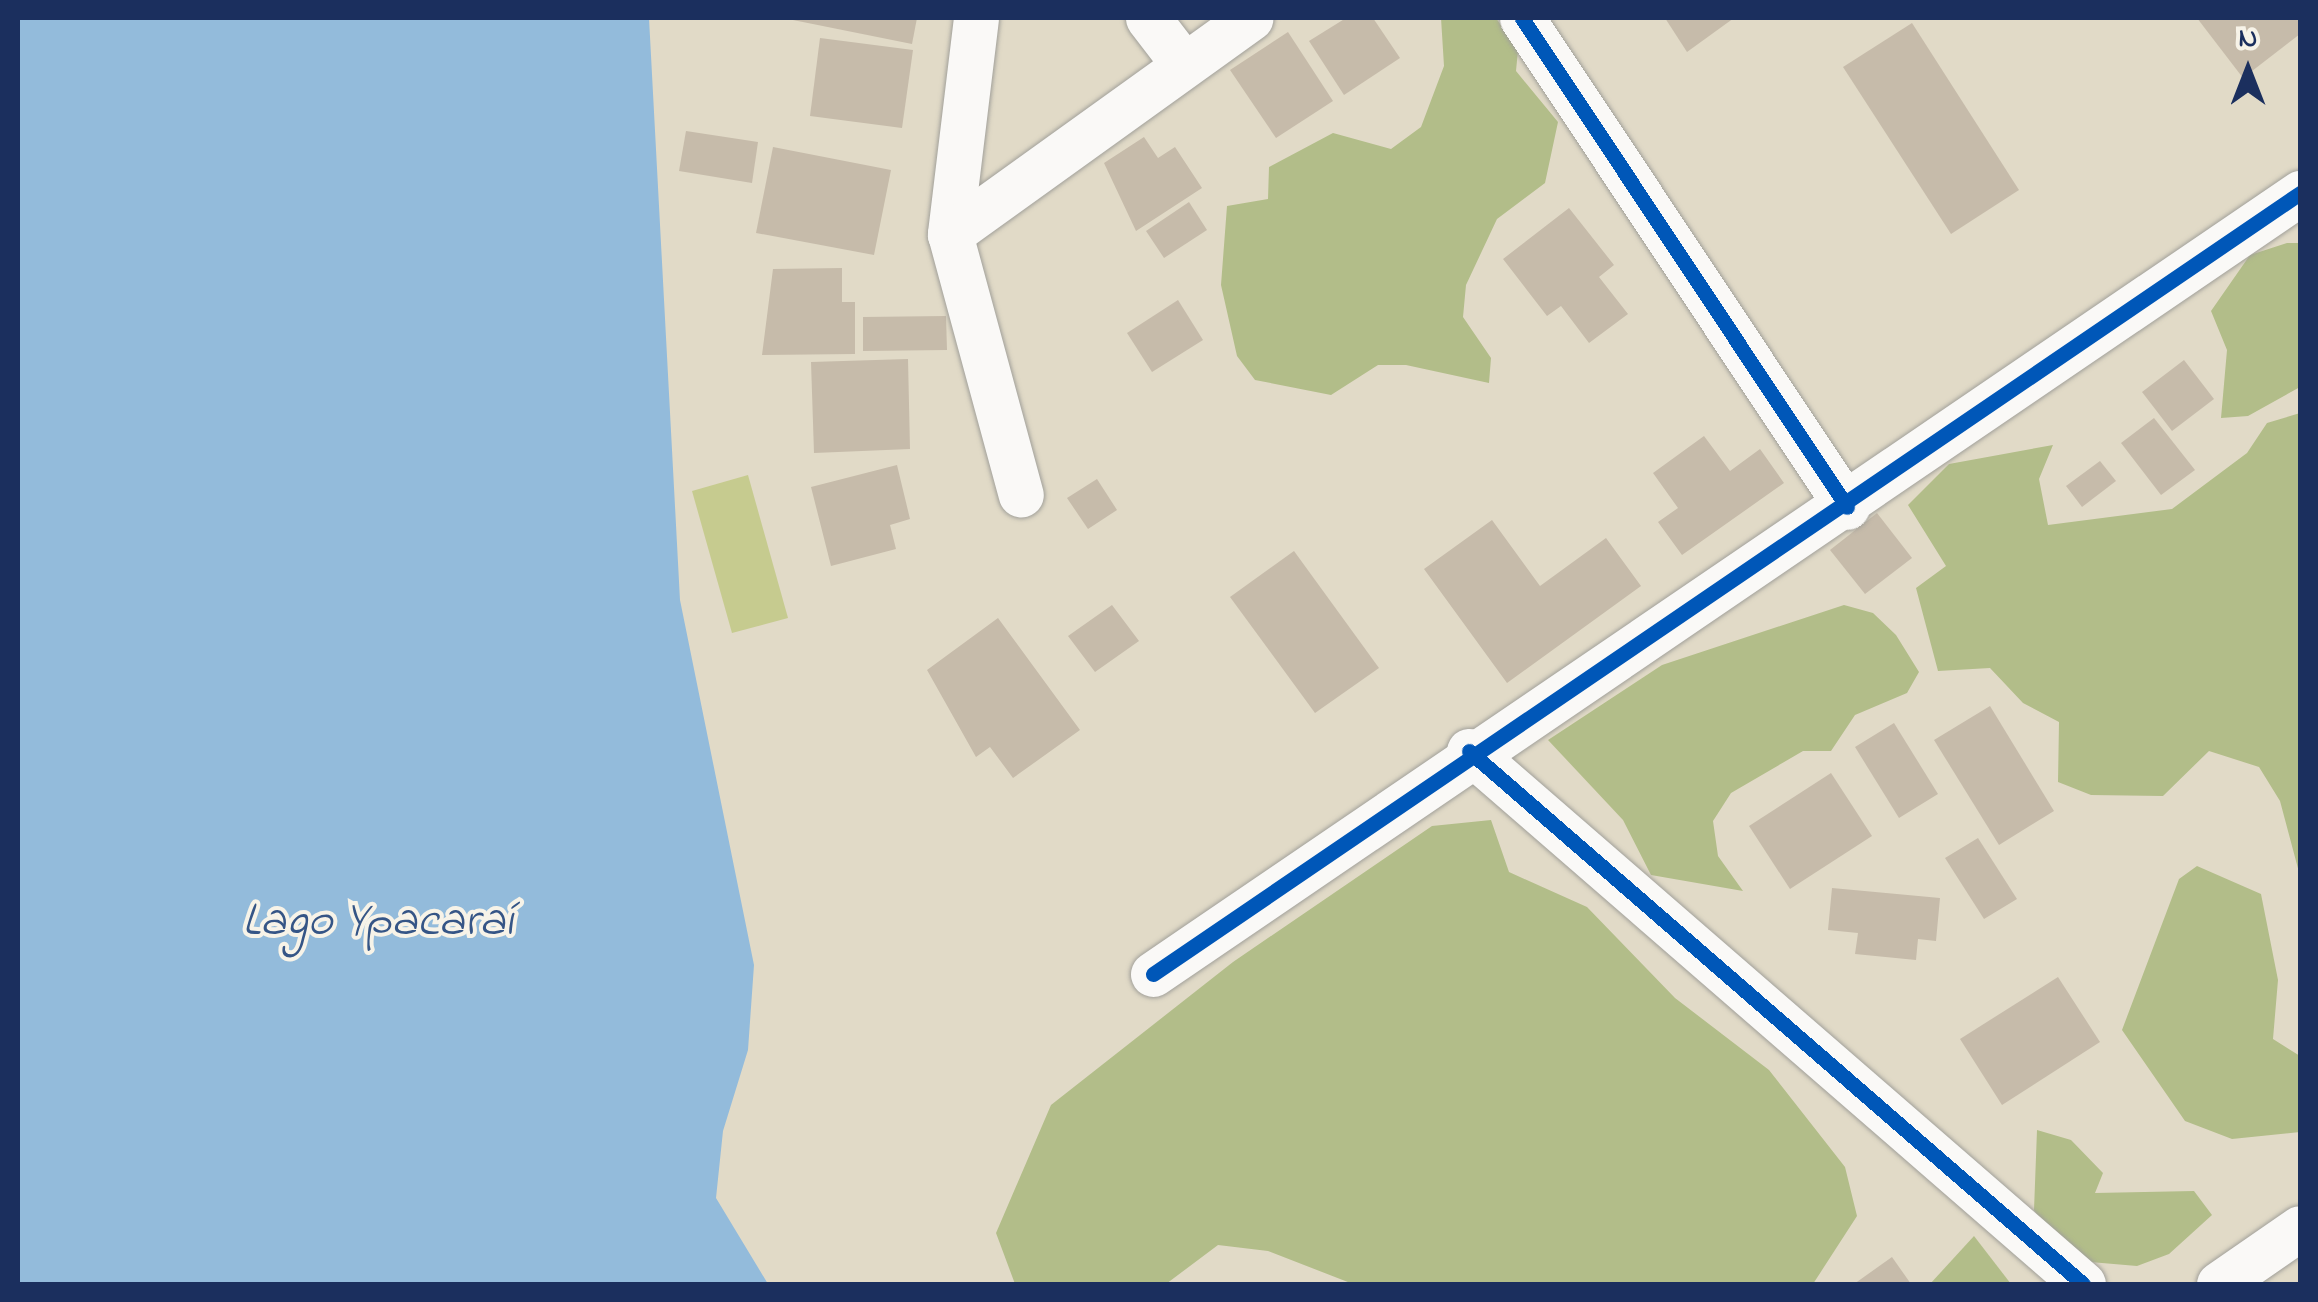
<!DOCTYPE html>
<html>
<head>
<meta charset="utf-8">
<style>
  body { margin:0 }
  #map { position:relative; width:2318px; height:1302px; overflow:hidden; background:#e1dac7; font-family:"Indie Flower",sans-serif }
  div>[style] { position:absolute }
  .green>* { inset:0; background:#c6cb8f }
  .forest>* { inset:0; background:#b2bd89 }
  .water>* { inset:0; background:#93bbdb }
  .building>* { inset:0; background:#c6bbaa }
  .roads { filter:drop-shadow(0 0 2px #a1a09a) drop-shadow(0 0 2px #a1a09a) }
  .minor>* { height:45px; margin:-22.5px; padding:0 22.5px; transform-origin:22.5px; border-radius:22.5px; background:#faf9f7 }
  .cycleway>* { height:15px; margin:-7.5px; padding:0 7.5px; transform-origin:7.5px; border-radius:7.5px; background:#0057b8 }
  span { translate:-50% -50%; white-space:nowrap; text-align:center; line-height:1.15; -webkit-text-stroke:8px #f7f3e8; paint-order:stroke }
  .water-label { font-size:48px; color:#355586; font-style:italic }
  .frame { position:absolute; inset:0; border:20px solid #1b2f5e; pointer-events:none }
  .north { position:absolute; left:2198px; top:20px; width:100px; height:100px; -webkit-text-stroke:8px #f7f3e8; paint-order:stroke; rotate:0deg; font-size:28px; font-weight:700; line-height:40px; text-align:center; color:#1b2f5e }
  .north::after { content:''; display:block; margin:auto; width:35px; height:45px; background:#1b2f5e; clip-path:polygon(50% 0,100% 100%,50% 72%,0 100%) }
</style>
</head>
<body>
<div id="map">
  <div class="green">
    <div style="clip-path:polygon(748px 475px,788px 618px,732px 633px,692px 491px)"></div>
  </div>
  <div class="forest">
    <div style="clip-path:polygon(1441px 18px,1496px 18px,1518px 50px,1516px 71px,1558px 122px,1545px 183px,1497px 219px,1466px 285px,1463px 317px,1491px 358px,1489px 383px,1406px 365px,1378px 365px,1331px 395px,1255px 380px,1237px 356px,1221px 285px,1227px 206px,1268px 199px,1269px 167px,1333px 133px,1391px 149px,1421px 127px,1444px 66px)"></div>
    <div style="clip-path:polygon(2287px 243px,2300px 243px,2300px 387px,2248px 416px,2221px 418px,2227px 350px,2211px 311px,2250px 255px)"></div>
    <div style="clip-path:polygon(2300px 413px,2300px 876px,2280px 801px,2259px 767px,2209px 751px,2163px 796px,2091px 795px,2058px 782px,2059px 722px,2023px 703px,1990px 668px,1938px 671px,1916px 588px,1946px 566px,1908px 505px,1949px 464px,2053px 445px,2039px 479px,2048px 525px,2172px 509px,2247px 453px,2267px 423px)"></div>
    <div style="clip-path:polygon(1844px 605px,1873px 613px,1896px 635px,1919px 672px,1907px 693px,1855px 715px,1831px 751px,1803px 751px,1731px 793px,1713px 821px,1718px 856px,1743px 891px,1651px 875px,1623px 820px,1548px 740px,1662px 665px)"></div>
    <div style="clip-path:polygon(1491px 820px,1509px 872px,1587px 907px,1675px 998px,1769px 1070px,1845px 1167px,1857px 1216px,1813px 1284px,1353px 1284px,1268px 1251px,1218px 1245px,1166px 1284px,1015px 1284px,996px 1233px,1051px 1105px,1233px 962px,1432px 826px)"></div>
    <div style="clip-path:polygon(2197px 866px,2261px 894px,2278px 980px,2273px 1039px,2300px 1056px,2300px 1132px,2232px 1139px,2185px 1121px,2122px 1030px,2179px 879px)"></div>
    <div style="clip-path:polygon(2037px 1130px,2071px 1140px,2103px 1173px,2095px 1193px,2194px 1191px,2212px 1215px,2169px 1254px,2137px 1266px,2067px 1260px,2034px 1210px)"></div>
    <div style="clip-path:polygon(1974px 1236px,2011px 1284px,1930px 1284px)"></div>
  </div>
  <div class="water">
    <div style="clip-path:polygon(18px 18px,649px 18px,680px 600px,754px 965px,748px 1050px,723px 1131px,716px 1198px,768px 1284px,18px 1284px)"></div>
  </div>
  <div class="building">
    <div style="clip-path:polygon(783px 18px,917px 18px,912px 44px)"></div>
    <div style="clip-path:polygon(1346px 18px,1373px 18px,1400px 58px,1344px 95px,1309px 41px)"></div>
    <div style="clip-path:polygon(1665px 18px,1734px 18px,1687px 52px)"></div>
    <div style="clip-path:polygon(2197px 18px,2298px 18px,2300px 34px,2243px 78px)"></div>
    <div style="clip-path:polygon(1912px 23px,2019px 190px,1951px 234px,1843px 67px)"></div>
    <div style="clip-path:polygon(1288px 32px,1333px 101px,1276px 138px,1230px 70px)"></div>
    <div style="clip-path:polygon(820px 38px,913px 50px,902px 128px,810px 116px)"></div>
    <div style="clip-path:polygon(686px 131px,758px 142px,752px 183px,679px 171px)"></div>
    <div style="clip-path:polygon(1144px 137px,1158px 158px,1175px 147px,1202px 188px,1136px 231px,1104px 163px)"></div>
    <div style="clip-path:polygon(773px 147px,891px 170px,874px 255px,756px 233px)"></div>
    <div style="clip-path:polygon(1189px 202px,1207px 230px,1164px 258px,1146px 231px)"></div>
    <div style="clip-path:polygon(1569px 208px,1614px 265px,1599px 277px,1628px 314px,1589px 343px,1561px 306px,1547px 316px,1503px 259px)"></div>
    <div style="clip-path:polygon(842px 268px,842px 302px,855px 302px,855px 354px,762px 355px,773px 269px)"></div>
    <div style="clip-path:polygon(1178px 300px,1203px 340px,1152px 372px,1127px 333px)"></div>
    <div style="clip-path:polygon(946px 316px,947px 350px,863px 351px,863px 317px)"></div>
    <div style="clip-path:polygon(908px 359px,910px 449px,814px 453px,811px 362px)"></div>
    <div style="clip-path:polygon(2184px 360px,2214px 399px,2172px 431px,2142px 392px)"></div>
    <div style="clip-path:polygon(2154px 418px,2195px 470px,2161px 495px,2121px 443px)"></div>
    <div style="clip-path:polygon(1704px 436px,1730px 471px,1760px 449px,1784px 483px,1682px 555px,1658px 522px,1678px 508px,1653px 473px)"></div>
    <div style="clip-path:polygon(2100px 461px,2116px 481px,2082px 507px,2066px 486px)"></div>
    <div style="clip-path:polygon(897px 465px,910px 519px,890px 525px,896px 549px,831px 566px,811px 487px)"></div>
    <div style="clip-path:polygon(1097px 479px,1117px 510px,1088px 529px,1067px 498px)"></div>
    <div style="clip-path:polygon(1877px 513px,1912px 558px,1865px 594px,1830px 550px)"></div>
    <div style="clip-path:polygon(1492px 520px,1540px 586px,1606px 538px,1641px 586px,1507px 683px,1424px 569px)"></div>
    <div style="clip-path:polygon(1294px 551px,1379px 668px,1315px 713px,1230px 597px)"></div>
    <div style="clip-path:polygon(1112px 605px,1139px 641px,1095px 672px,1068px 636px)"></div>
    <div style="clip-path:polygon(998px 618px,1080px 730px,1013px 778px,990px 747px,976px 757px,927px 670px)"></div>
    <div style="clip-path:polygon(1990px 706px,2054px 811px,1999px 845px,1934px 740px)"></div>
    <div style="clip-path:polygon(1894px 723px,1938px 794px,1899px 818px,1855px 747px)"></div>
    <div style="clip-path:polygon(1831px 773px,1872px 836px,1790px 889px,1749px 826px)"></div>
    <div style="clip-path:polygon(1978px 838px,2017px 899px,1984px 919px,1945px 858px)"></div>
    <div style="clip-path:polygon(1832px 888px,1940px 898px,1936px 941px,1918px 939px,1916px 960px,1855px 954px,1858px 933px,1828px 930px)"></div>
    <div style="clip-path:polygon(2058px 977px,2100px 1042px,2002px 1105px,1960px 1039px)"></div>
    <div style="clip-path:polygon(1892px 1257px,1911px 1284px,1854px 1284px)"></div>
  </div>
  <div class="roads">
    <div class="minor">
      <div style="left:976px;top:18px;width:218px;rotate:96.9deg"></div>
      <div style="left:950px;top:234px;width:270px;rotate:74.8deg"></div>
      <div style="left:1148px;top:18px;width:59px;rotate:52.5deg"></div>
      <div style="left:1522px;top:18px;width:587px;rotate:56.39deg"></div>
      <div style="left:950px;top:234px;width:370px;rotate:-35.7deg"></div>
      <div style="left:1469px;top:751px;width:813px;rotate:40.96deg"></div>
      <div style="left:1153px;top:974px;width:1388px;rotate:-34.25deg"></div>
      <div style="left:2219px;top:1284px;width:98px;rotate:-34.7deg"></div>
    </div>
  </div>
  <div class="cycleway">
    <div style="left:1522px;top:18px;width:587px;rotate:56.39deg"></div>
    <div style="left:1469px;top:751px;width:813px;rotate:40.96deg"></div>
    <div style="left:1153px;top:974px;width:1388px;rotate:-34.25deg"></div>
  </div>
  <div class="water-label">
    <span style="left:378px;top:923px">Lago Ypacaraí</span>
  </div>
  <div class="frame"></div>
  <div class="north">N</div>
</div>
</body>
</html>
